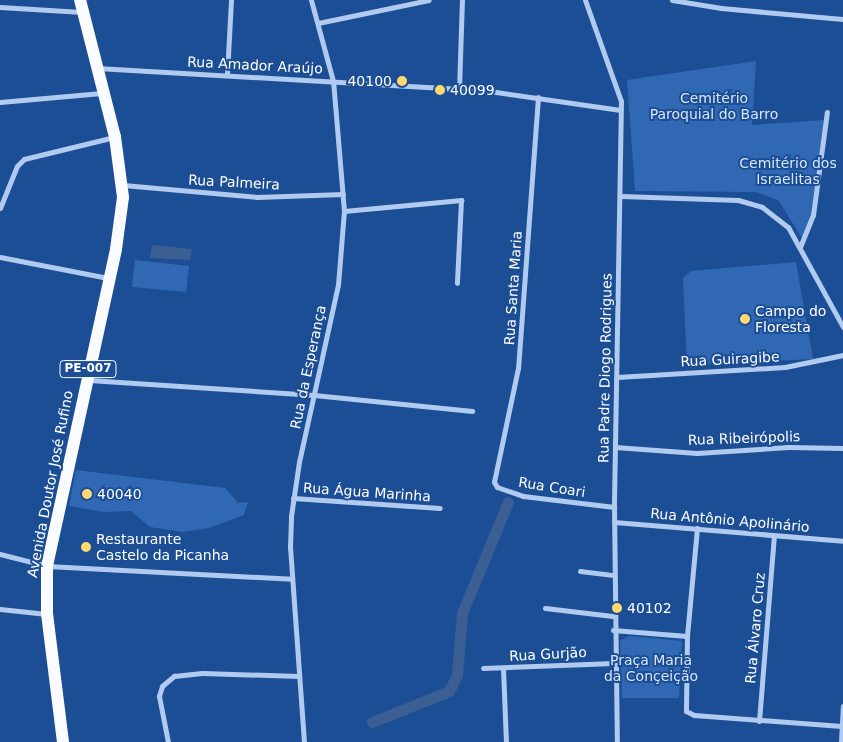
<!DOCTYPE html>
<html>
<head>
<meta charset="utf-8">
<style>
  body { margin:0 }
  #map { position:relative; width:843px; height:742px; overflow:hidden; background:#1c4e96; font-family:"DejaVu Sans",sans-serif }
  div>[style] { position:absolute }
  .green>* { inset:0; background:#3068b4 }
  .water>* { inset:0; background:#3c5f93 }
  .canal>* { height:11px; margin:-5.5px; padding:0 5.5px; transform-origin:5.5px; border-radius:5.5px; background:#3c5f93 }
  .street>* { height:5px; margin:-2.5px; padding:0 2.5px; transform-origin:2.5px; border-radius:2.5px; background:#b0cbef }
  .primary>* { height:12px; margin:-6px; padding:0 6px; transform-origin:6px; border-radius:6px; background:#f9fbff }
  .dots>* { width:14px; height:14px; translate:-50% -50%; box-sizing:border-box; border:2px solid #1c4e96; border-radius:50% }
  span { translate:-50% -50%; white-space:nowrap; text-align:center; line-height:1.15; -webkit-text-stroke:4px #1c4e96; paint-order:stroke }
  .shield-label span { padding:1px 4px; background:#1c4e96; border:1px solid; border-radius:4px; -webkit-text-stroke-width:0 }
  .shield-label { font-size:12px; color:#fff; font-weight:700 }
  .street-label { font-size:14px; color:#fff }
  .poi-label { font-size:14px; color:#fff }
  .right { translate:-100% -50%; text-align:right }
  .left { translate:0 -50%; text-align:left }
  .park-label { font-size:14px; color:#d7e6fb }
</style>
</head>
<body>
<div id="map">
  <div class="green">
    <div style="clip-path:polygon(756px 61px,752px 125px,824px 120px,810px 222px,802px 238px,778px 200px,756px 192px,635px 191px,627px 80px)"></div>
    <div style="clip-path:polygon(135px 260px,189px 266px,186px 292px,132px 287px)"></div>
    <div style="clip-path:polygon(796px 262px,813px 359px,687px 365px,683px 278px,691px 271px)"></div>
    <div style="clip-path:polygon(76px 470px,225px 488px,238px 503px,248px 502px,244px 515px,209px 528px,182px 532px,150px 527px,131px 511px,104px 512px,69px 506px)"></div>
    <div style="clip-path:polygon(629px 636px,682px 641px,679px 698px,622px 698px,620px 641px)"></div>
  </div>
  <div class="water">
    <div style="clip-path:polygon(152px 245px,192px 249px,190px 260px,150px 258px)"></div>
  </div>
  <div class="canal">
    <div style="left:372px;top:722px;width:83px;rotate:-21.9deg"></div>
    <div style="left:449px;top:691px;width:18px;rotate:-63deg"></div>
    <div style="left:457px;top:675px;width:62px;rotate:-85.4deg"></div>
    <div style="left:462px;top:613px;width:120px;rotate:-67.5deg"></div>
  </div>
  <div class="street">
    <div style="left:585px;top:0;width:107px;rotate:70.4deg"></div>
    <div style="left:621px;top:101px;width:406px;rotate:91deg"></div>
    <div style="left:614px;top:507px;width:235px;rotate:89.3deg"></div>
    <div style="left:672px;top:0;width:50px;rotate:9.3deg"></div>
    <div style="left:721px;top:8px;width:122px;rotate:5.2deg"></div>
    <div style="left:0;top:7px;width:82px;rotate:3.5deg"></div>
    <div style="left:318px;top:23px;width:113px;rotate:-11.7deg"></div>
    <div style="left:97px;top:68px;width:386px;rotate:3.3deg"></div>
    <div style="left:482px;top:90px;width:140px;rotate:8.2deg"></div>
    <div style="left:227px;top:74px;width:74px;rotate:-86.9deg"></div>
    <div style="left:459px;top:89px;width:89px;rotate:-88.1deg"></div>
    <div style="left:538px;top:97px;width:272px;rotate:94.2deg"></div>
    <div style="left:518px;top:368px;width:116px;rotate:101.9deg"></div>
    <div style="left:494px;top:482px;width:6px;rotate:59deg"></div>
    <div style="left:497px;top:487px;width:28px;rotate:19deg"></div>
    <div style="left:523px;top:496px;width:92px;rotate:6.9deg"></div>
    <div style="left:0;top:102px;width:102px;rotate:-5deg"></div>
    <div style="left:123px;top:185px;width:135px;rotate:5.1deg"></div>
    <div style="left:257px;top:197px;width:86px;rotate:-2deg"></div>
    <div style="left:621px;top:196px;width:117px;rotate:2deg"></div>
    <div style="left:738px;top:200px;width:25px;rotate:16deg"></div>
    <div style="left:762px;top:207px;width:33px;rotate:38deg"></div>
    <div style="left:788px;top:227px;width:114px;rotate:61.2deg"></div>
    <div style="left:0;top:208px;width:45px;rotate:-68deg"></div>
    <div style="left:17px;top:166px;width:10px;rotate:-45deg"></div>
    <div style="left:24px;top:159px;width:93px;rotate:-13.7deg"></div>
    <div style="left:344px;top:211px;width:118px;rotate:-5.4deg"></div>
    <div style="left:461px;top:200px;width:83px;rotate:92.8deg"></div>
    <div style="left:800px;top:247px;width:35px;rotate:-68deg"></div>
    <div style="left:813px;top:215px;width:104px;rotate:-82.3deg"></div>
    <div style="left:0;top:257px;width:110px;rotate:11deg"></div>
    <div style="left:617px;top:377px;width:168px;rotate:-3.4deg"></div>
    <div style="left:785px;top:367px;width:59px;rotate:-11.7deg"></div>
    <div style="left:89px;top:380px;width:225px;rotate:3.8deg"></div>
    <div style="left:314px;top:395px;width:159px;rotate:5.8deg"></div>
    <div style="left:615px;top:447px;width:82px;rotate:4.2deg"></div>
    <div style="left:697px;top:453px;width:92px;rotate:-3.7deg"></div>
    <div style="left:789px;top:447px;width:54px;rotate:1.1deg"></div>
    <div style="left:293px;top:498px;width:147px;rotate:3.9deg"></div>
    <div style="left:614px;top:522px;width:230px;rotate:4.7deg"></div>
    <div style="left:697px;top:528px;width:108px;rotate:95.3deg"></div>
    <div style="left:687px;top:636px;width:75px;rotate:90.8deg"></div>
    <div style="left:686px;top:711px;width:9px;rotate:27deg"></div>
    <div style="left:694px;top:715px;width:148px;rotate:4.3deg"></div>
    <div style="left:0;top:554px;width:49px;rotate:14.3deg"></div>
    <div style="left:47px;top:566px;width:245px;rotate:3deg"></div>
    <div style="left:580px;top:571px;width:34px;rotate:7deg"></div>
    <div style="left:545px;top:608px;width:68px;rotate:6.7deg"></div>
    <div style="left:0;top:609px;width:47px;rotate:6.1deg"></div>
    <div style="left:613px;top:630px;width:74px;rotate:4.6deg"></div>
    <div style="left:483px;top:668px;width:131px;rotate:-2.2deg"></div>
    <div style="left:503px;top:668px;width:74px;rotate:87.7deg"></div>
    <div style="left:759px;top:721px;width:186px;rotate:-85.4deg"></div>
    <div style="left:168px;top:742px;width:47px;rotate:-101.1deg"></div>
    <div style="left:159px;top:696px;width:10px;rotate:-73deg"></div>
    <div style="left:162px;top:686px;width:16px;rotate:-40deg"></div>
    <div style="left:174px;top:676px;width:28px;rotate:-6deg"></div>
    <div style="left:202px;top:673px;width:97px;rotate:1.8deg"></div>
    <div style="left:304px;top:742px;width:196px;rotate:-94.1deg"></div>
    <div style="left:290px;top:547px;width:31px;rotate:-88deg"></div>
    <div style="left:291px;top:516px;width:55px;rotate:-81.6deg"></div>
    <div style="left:299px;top:462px;width:181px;rotate:-77.6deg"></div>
    <div style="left:338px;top:285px;width:74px;rotate:-85.4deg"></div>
    <div style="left:344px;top:211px;width:130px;rotate:-94.8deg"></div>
    <div style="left:333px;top:81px;width:84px;rotate:-105.2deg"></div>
    <div style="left:841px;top:742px;width:36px;rotate:-87deg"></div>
  </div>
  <div class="primary">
    <div style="left:63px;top:742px;width:129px;rotate:-97.1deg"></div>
    <div style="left:47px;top:614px;width:48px;rotate:-90deg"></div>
    <div style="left:47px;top:566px;width:324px;rotate:-77.7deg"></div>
    <div style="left:116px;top:249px;width:52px;rotate:-82.3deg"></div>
    <div style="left:123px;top:197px;width:61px;rotate:-97.6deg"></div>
    <div style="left:115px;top:137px;width:141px;rotate:-104.3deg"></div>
  </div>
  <div class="dots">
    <div style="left:402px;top:81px;background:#ffd96f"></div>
    <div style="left:440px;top:90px;background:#ffd96f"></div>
    <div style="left:745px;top:319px;background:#ffd96f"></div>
    <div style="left:87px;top:494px;background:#ffd96f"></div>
    <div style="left:86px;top:547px;background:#ffd96f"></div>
    <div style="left:617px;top:608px;background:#ffd96f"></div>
  </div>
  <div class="shield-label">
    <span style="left:88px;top:369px">PE-007</span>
  </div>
  <div class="street-label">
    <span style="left:255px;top:65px;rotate:3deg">Rua Amador Araújo</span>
    <span style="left:234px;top:182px;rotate:3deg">Rua Palmeira</span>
    <span style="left:513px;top:288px;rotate:-86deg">Rua Santa Maria</span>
    <span style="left:730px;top:359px;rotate:-3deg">Rua Guiragibe</span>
    <span style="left:308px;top:367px;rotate:-78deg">Rua da Esperança</span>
    <span style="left:605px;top:368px;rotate:-89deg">Rua Padre Diogo Rodrigues</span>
    <span style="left:744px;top:438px;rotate:-2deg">Rua Ribeirópolis</span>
    <span style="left:50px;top:484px;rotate:-79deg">Avenida Doutor José Rufino</span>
    <span style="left:552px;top:487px;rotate:9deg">Rua Coari</span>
    <span style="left:367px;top:492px;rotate:4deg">Rua Água Marinha</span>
    <span style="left:730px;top:520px;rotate:5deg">Rua Antônio Apolinário</span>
    <span style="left:755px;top:628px;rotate:-85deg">Rua Álvaro Cruz</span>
    <span style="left:548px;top:654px;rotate:-3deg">Rua Gurjão</span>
  </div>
  <div class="poi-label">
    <span class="right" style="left:392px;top:81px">40100</span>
    <span class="left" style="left:450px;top:90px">40099</span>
    <span class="left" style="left:755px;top:319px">Campo do<br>Floresta</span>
    <span class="left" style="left:97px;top:494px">40040</span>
    <span class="left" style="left:96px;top:547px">Restaurante<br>Castelo da Picanha</span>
    <span class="left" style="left:627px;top:608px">40102</span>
  </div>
  <div class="park-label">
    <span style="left:714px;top:106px">Cemitério<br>Paroquial do Barro</span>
    <span style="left:788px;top:171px">Cemitério dos<br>Israelitas</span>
    <span style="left:651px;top:668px">Praça Maria<br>da Conçeição</span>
  </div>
</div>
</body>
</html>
